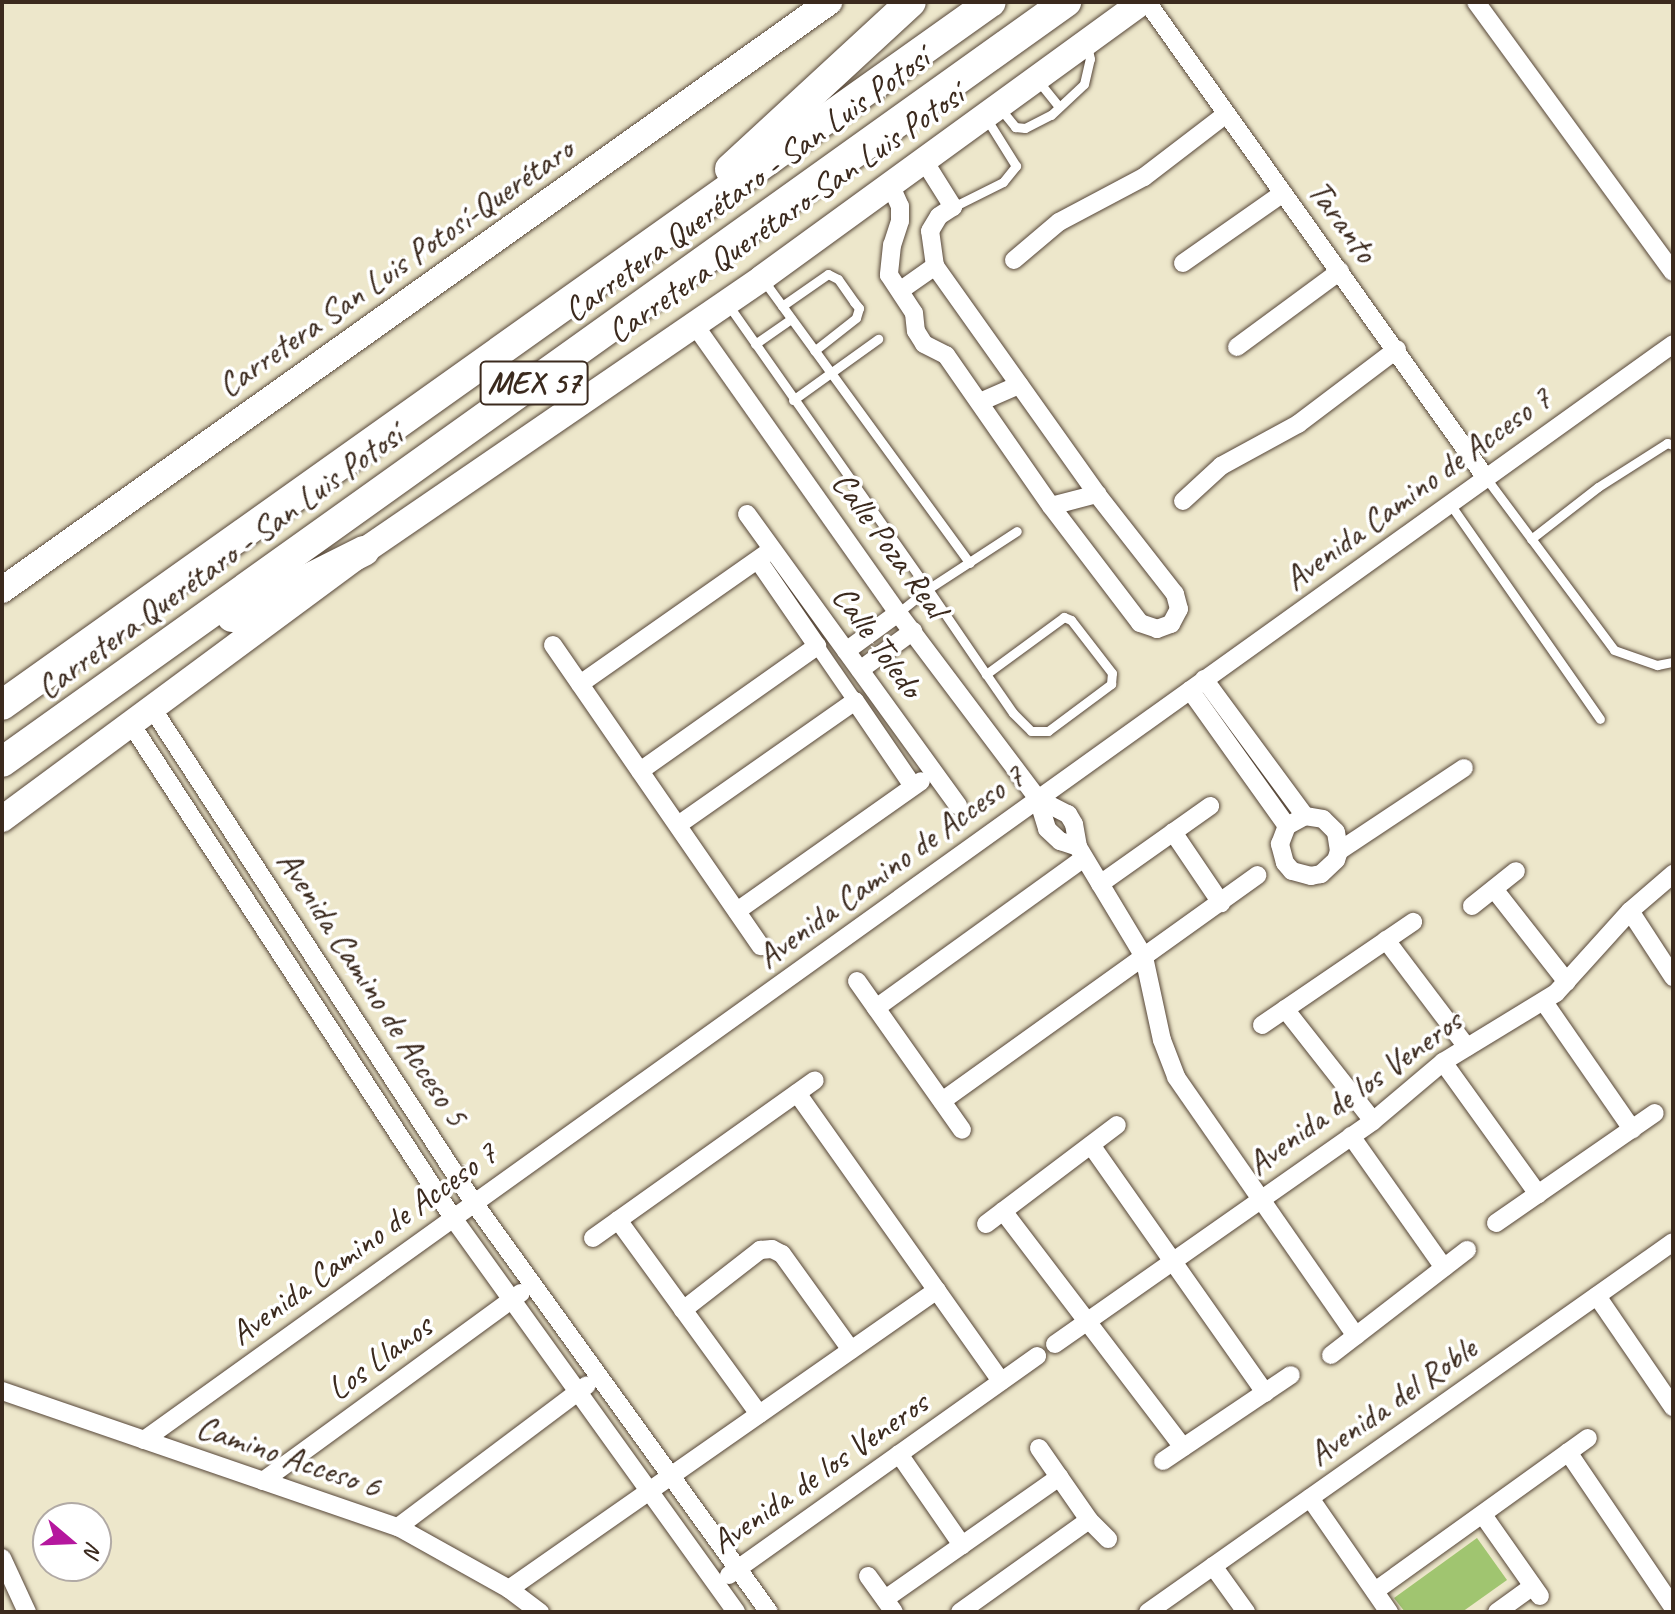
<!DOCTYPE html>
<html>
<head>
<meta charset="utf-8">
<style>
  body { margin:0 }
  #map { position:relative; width:1675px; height:1614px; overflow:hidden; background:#ede7cb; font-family:Caveat,sans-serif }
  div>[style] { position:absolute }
  .green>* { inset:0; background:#a0c570 }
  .roads { filter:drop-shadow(0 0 2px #564638) drop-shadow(0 0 2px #564638) }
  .service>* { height:9px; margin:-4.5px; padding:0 4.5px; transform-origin:4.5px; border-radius:4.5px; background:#fff }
  .pedestrian>* { height:14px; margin:-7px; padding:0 7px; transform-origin:7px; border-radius:7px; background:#fff }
  .minor>* { height:18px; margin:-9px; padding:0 9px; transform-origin:9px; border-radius:9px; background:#fff }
  .secondary>* { height:26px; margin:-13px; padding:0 13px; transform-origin:13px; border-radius:13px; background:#fff }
  .trunk>* { height:30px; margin:-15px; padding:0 15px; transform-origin:15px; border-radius:15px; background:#fff }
  span { translate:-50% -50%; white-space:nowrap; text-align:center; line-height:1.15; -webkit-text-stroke:7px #fff; paint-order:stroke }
  .shield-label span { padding:2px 6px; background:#fff; border:2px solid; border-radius:6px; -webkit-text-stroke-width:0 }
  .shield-label { font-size:32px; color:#3b2a1e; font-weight:700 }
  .street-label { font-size:34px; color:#3b2a1e }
  .frame { position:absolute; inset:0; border:4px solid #3b2a1e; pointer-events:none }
  .north { position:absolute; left:32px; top:1502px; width:80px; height:80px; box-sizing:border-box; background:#fff; border:2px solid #b1aaa5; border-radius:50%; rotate:109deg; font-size:22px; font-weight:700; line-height:32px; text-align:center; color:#3b2a1e }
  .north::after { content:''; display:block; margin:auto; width:28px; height:36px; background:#b5179e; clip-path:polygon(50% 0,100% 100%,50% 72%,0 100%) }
</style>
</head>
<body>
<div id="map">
  <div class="green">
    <div style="clip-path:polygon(1477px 1538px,1507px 1580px,1462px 1612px,1405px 1612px,1394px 1598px)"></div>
  </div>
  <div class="roads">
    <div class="service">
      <div style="left:1039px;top:82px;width:32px;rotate:51deg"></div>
      <div style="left:999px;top:107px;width:26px;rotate:51deg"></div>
      <div style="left:1015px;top:127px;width:10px;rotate:6deg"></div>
      <div style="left:1025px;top:128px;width:29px;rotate:-27deg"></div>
      <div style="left:1051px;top:115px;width:45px;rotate:-43.2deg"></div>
      <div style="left:1084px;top:84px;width:26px;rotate:-77deg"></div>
      <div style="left:1090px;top:59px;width:14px;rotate:-102deg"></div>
      <div style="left:953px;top:207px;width:56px;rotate:-26.6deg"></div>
      <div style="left:1003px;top:182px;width:21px;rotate:-51deg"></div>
      <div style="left:1016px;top:166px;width:57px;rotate:-122deg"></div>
      <div style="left:764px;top:281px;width:349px;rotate:53.9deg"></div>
      <div style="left:729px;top:306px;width:346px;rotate:54.9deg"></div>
      <div style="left:928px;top:589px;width:106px;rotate:-33.1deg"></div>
      <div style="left:782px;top:306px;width:56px;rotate:-34.8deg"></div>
      <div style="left:828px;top:274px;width:11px;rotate:27deg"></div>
      <div style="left:838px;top:279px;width:28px;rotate:55deg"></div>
      <div style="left:854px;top:302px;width:8px;rotate:50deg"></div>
      <div style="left:859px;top:308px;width:10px;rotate:107deg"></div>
      <div style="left:856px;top:318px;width:53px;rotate:141.8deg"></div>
      <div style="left:755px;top:344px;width:44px;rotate:-34.8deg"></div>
      <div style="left:793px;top:400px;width:105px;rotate:-35.7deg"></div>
      <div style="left:1486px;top:478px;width:214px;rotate:53.3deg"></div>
      <div style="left:1614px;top:650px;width:46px;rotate:19.2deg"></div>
      <div style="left:1657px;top:665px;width:16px;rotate:-11deg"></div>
      <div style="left:1450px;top:504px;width:262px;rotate:55.1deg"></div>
      <div style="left:1531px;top:539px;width:85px;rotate:-37.8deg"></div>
      <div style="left:1598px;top:487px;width:82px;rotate:-32.5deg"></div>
      <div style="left:1667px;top:443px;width:6px;rotate:18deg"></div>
      <div style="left:898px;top:613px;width:38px;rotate:-39deg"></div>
      <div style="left:928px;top:589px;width:103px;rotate:55.7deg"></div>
      <div style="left:986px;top:674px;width:47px;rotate:55.3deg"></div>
      <div style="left:1013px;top:713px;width:25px;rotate:45deg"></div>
      <div style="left:1031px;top:731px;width:17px"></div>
      <div style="left:1048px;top:731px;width:79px;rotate:-36.7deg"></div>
      <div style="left:1111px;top:684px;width:11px;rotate:-85deg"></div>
      <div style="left:1112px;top:673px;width:67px;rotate:-127.7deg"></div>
      <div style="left:1071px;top:620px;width:8px;rotate:-157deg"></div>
      <div style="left:1064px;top:617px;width:97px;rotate:143.8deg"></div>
    </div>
    <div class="pedestrian">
      <div style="left:817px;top:646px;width:67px;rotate:55.4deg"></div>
    </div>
    <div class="minor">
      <div style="left:1147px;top:2px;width:584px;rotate:54.54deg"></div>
      <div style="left:1476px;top:2px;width:334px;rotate:53.9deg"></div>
      <div style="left:890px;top:184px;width:24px;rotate:66deg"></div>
      <div style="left:900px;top:206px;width:15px;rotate:90deg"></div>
      <div style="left:900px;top:221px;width:25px;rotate:108deg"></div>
      <div style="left:892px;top:245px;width:30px;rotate:96deg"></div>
      <div style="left:889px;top:275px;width:45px;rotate:56.7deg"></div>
      <div style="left:914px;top:313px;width:18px;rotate:84deg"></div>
      <div style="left:916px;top:331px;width:15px;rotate:58deg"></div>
      <div style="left:924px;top:344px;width:25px;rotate:27deg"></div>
      <div style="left:946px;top:355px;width:184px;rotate:55.2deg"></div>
      <div style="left:1051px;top:506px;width:147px;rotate:52.7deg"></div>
      <div style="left:1140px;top:623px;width:18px;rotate:19deg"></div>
      <div style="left:1157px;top:629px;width:15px;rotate:-20deg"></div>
      <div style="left:1171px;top:624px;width:17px;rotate:-62deg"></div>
      <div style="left:1179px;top:609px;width:16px;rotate:-105deg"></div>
      <div style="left:1175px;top:594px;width:127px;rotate:-128deg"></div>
      <div style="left:1097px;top:494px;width:280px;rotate:-125.4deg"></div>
      <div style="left:935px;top:266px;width:35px;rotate:-98deg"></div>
      <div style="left:930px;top:231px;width:17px;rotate:-59deg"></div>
      <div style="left:939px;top:216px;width:17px;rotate:-33deg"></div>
      <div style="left:953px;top:207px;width:57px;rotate:-122deg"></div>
      <div style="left:1014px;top:260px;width:59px;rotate:-40.2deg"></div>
      <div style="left:1059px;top:222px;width:96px;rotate:-27.9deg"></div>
      <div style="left:1144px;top:177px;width:103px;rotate:-37.5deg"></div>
      <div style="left:1183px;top:263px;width:122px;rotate:-35deg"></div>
      <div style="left:901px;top:290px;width:42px;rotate:-35.2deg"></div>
      <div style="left:694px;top:324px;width:354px;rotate:54.8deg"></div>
      <div style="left:898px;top:613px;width:233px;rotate:53deg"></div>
      <div style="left:1038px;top:799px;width:31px;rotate:73deg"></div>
      <div style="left:1047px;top:829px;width:18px;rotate:43deg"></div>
      <div style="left:1060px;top:841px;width:19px;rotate:18deg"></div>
      <div style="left:1237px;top:347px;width:128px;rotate:-36.4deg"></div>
      <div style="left:980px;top:402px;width:43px;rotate:-23.6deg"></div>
      <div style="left:1183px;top:501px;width:52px;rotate:-42.6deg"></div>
      <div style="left:1221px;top:466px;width:88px;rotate:-28.6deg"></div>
      <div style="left:1298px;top:424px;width:124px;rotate:-37.1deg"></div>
      <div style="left:1051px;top:506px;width:48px;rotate:-14.6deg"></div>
      <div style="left:747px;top:514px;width:360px;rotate:54.1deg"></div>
      <div style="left:553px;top:645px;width:366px;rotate:55.4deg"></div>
      <div style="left:846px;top:651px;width:64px;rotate:-36.2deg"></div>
      <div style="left:860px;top:670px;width:66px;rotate:-36.3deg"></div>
      <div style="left:1204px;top:679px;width:170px;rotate:53.6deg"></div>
      <div style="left:1305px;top:816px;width:18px;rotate:9deg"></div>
      <div style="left:1323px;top:819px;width:18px;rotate:45deg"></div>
      <div style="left:1336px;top:832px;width:19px;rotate:81deg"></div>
      <div style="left:1339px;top:851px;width:9px;rotate:108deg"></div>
      <div style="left:1336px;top:860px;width:21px;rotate:137deg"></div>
      <div style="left:1321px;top:874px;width:10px;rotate:169deg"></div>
      <div style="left:1311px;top:876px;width:20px;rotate:-165deg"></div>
      <div style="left:1292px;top:871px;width:11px;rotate:-131deg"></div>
      <div style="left:1285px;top:863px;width:20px;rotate:-105deg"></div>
      <div style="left:1280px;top:844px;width:19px;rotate:-69deg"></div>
      <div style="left:1287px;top:826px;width:21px;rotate:-29deg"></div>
      <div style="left:580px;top:684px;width:228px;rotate:-35deg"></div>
      <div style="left:1190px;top:690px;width:167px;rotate:54.5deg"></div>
      <div style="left:152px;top:708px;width:591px;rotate:56.96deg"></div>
      <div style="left:474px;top:1203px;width:504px;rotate:54.2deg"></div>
      <div style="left:131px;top:724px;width:590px;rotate:56.9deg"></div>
      <div style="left:453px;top:1218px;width:485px;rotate:54.3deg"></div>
      <div style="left:640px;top:771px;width:217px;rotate:-35.2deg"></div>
      <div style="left:817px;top:646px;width:104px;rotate:-124.5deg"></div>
      <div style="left:1038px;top:799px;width:34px;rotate:27deg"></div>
      <div style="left:1068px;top:814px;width:12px;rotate:59deg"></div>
      <div style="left:1074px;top:824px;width:23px;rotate:80deg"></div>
      <div style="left:1078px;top:847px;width:128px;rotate:59deg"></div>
      <div style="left:1144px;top:957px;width:85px;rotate:77.8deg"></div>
      <div style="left:1162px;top:1040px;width:40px;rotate:69deg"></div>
      <div style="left:1176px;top:1077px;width:315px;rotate:55.2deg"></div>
      <div style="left:678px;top:825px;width:216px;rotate:-35deg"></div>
      <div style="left:855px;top:701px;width:103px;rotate:55.7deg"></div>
      <div style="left:1173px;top:832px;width:86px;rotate:55.9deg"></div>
      <div style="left:1339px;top:851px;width:150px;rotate:-33.6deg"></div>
      <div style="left:1100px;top:884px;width:135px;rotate:-35.3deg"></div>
      <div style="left:1494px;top:889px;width:118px;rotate:51.9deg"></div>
      <div style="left:1472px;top:906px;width:56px;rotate:-38.5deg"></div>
      <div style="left:737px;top:911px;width:225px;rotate:-35.2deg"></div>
      <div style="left:1630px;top:911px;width:79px;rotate:56.9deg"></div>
      <div style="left:1386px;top:940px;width:134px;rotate:52.9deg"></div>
      <div style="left:857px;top:981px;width:182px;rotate:54.8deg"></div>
      <div style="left:1544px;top:1002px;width:155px;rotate:55.3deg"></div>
      <div style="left:876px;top:1008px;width:256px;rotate:-35.8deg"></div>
      <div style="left:1285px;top:1009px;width:142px;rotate:51.8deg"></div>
      <div style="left:1262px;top:1025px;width:183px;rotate:-34.3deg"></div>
      <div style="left:1443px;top:1062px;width:163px;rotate:54.3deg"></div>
      <div style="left:797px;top:1093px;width:353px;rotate:54.7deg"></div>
      <div style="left:942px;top:1101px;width:388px;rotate:-35.6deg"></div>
      <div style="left:1351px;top:1136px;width:161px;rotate:54.8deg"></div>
      <div style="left:1091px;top:1145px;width:303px;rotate:54.9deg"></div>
      <div style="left:1003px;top:1211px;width:297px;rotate:52.7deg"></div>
      <div style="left:618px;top:1220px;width:240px;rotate:54deg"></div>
      <div style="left:1496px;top:1223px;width:193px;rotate:-34.7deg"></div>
      <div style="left:986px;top:1224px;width:164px;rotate:-37.1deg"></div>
      <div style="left:593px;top:1238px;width:272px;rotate:-35.4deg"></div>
      <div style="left:1597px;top:1296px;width:135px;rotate:55.6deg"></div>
      <div style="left:683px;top:1310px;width:98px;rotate:-37.9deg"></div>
      <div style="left:760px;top:1250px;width:12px;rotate:-5deg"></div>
      <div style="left:772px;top:1249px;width:11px;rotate:27deg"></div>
      <div style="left:782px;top:1254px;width:118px;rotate:54.3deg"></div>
      <div style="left:1055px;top:1344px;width:388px;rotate:-35deg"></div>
      <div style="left:1373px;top:1121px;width:92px;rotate:-40.1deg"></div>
      <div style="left:1443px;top:1062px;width:132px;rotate:-31.4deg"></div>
      <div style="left:1556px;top:993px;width:110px;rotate:-47.9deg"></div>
      <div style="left:1630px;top:911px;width:57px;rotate:-40.7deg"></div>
      <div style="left:1331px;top:1355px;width:172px;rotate:-37.7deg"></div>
      <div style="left:2px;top:1391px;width:419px;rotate:19deg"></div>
      <div style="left:398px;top:1527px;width:127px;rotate:29.2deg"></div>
      <div style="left:509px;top:1589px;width:39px;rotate:37deg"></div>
      <div style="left:144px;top:1440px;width:1881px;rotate:-35.63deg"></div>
      <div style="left:1039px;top:1448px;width:88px;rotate:55.2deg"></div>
      <div style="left:1089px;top:1520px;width:27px;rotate:45deg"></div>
      <div style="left:1568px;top:1452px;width:187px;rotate:55.9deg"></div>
      <div style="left:899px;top:1454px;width:111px;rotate:55.3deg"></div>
      <div style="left:1163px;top:1461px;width:154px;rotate:-33.9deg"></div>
      <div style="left:263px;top:1481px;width:319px;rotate:-36.1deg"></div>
      <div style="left:1310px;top:1498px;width:139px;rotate:55.3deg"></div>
      <div style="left:1483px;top:1515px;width:99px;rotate:54.9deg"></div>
      <div style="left:398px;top:1527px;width:236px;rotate:-36.9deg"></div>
      <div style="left:2px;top:1558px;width:60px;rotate:65.2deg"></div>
      <div style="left:1213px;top:1566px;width:57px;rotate:54.3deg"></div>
      <div style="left:729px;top:1575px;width:378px;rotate:-35.4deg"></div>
      <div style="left:868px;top:1576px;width:44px;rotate:54.2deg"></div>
      <div style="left:509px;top:1589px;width:522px;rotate:-34.94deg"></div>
      <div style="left:1375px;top:1591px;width:262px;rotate:-35.7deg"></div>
      <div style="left:885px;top:1599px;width:213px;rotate:-35deg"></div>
      <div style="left:960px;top:1612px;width:158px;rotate:-35.5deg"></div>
      <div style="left:1148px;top:1612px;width:642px;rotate:-35.17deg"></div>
      <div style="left:1497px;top:1612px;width:44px;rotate:-35.8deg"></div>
    </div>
    <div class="secondary">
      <div style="left:2px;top:590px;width:1015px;rotate:-35.41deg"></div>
      <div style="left:2px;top:819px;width:450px;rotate:-36.5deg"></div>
      <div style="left:364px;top:551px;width:483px;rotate:-34.4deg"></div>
      <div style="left:762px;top:278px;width:470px;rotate:-36deg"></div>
    </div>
    <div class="trunk">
      <div style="left:730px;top:169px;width:246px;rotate:-42.7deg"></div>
      <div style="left:232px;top:617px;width:148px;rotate:-26.6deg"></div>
      <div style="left:2px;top:705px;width:1213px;rotate:-35.41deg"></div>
      <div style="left:2px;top:762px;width:1308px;rotate:-35.54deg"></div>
    </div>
  </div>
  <div class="shield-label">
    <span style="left:534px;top:383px">MEX 57</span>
  </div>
  <div class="street-label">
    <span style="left:746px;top:184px;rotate:-36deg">Carretera Querétaro - San Luis Potosí</span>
    <span style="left:785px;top:213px;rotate:-35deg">Carretera Querétaro-San Luis Potosí</span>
    <span style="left:1343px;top:221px;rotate:54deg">Taranto</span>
    <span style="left:395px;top:267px;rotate:-35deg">Carretera San Luis Potosí-Querétaro</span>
    <span style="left:1417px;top:488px;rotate:-36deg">Avenida Camino de Acceso 7</span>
    <span style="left:890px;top:544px;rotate:54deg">Calle Poza Real</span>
    <span style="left:219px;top:561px;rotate:-36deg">Carretera Querétaro - San Luis Potosí</span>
    <span style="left:878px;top:641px;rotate:54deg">Calle Toledo</span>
    <span style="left:890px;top:866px;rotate:-36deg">Avenida Camino de Acceso 7</span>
    <span style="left:373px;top:988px;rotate:57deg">Avenida Camino de Acceso 5</span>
    <span style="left:1354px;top:1092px;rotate:-36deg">Avenida de los Veneros</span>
    <span style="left:363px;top:1243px;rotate:-36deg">Avenida Camino de Acceso 7</span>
    <span style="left:379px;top:1357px;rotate:-36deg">Los Llanos</span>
    <span style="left:1392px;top:1401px;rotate:-35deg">Avenida del Roble</span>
    <span style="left:289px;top:1456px;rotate:19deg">Camino Acceso 6</span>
    <span style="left:819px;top:1472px;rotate:-35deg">Avenida de los Veneros</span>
  </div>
  <div class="frame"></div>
  <div class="north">N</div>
</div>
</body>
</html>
